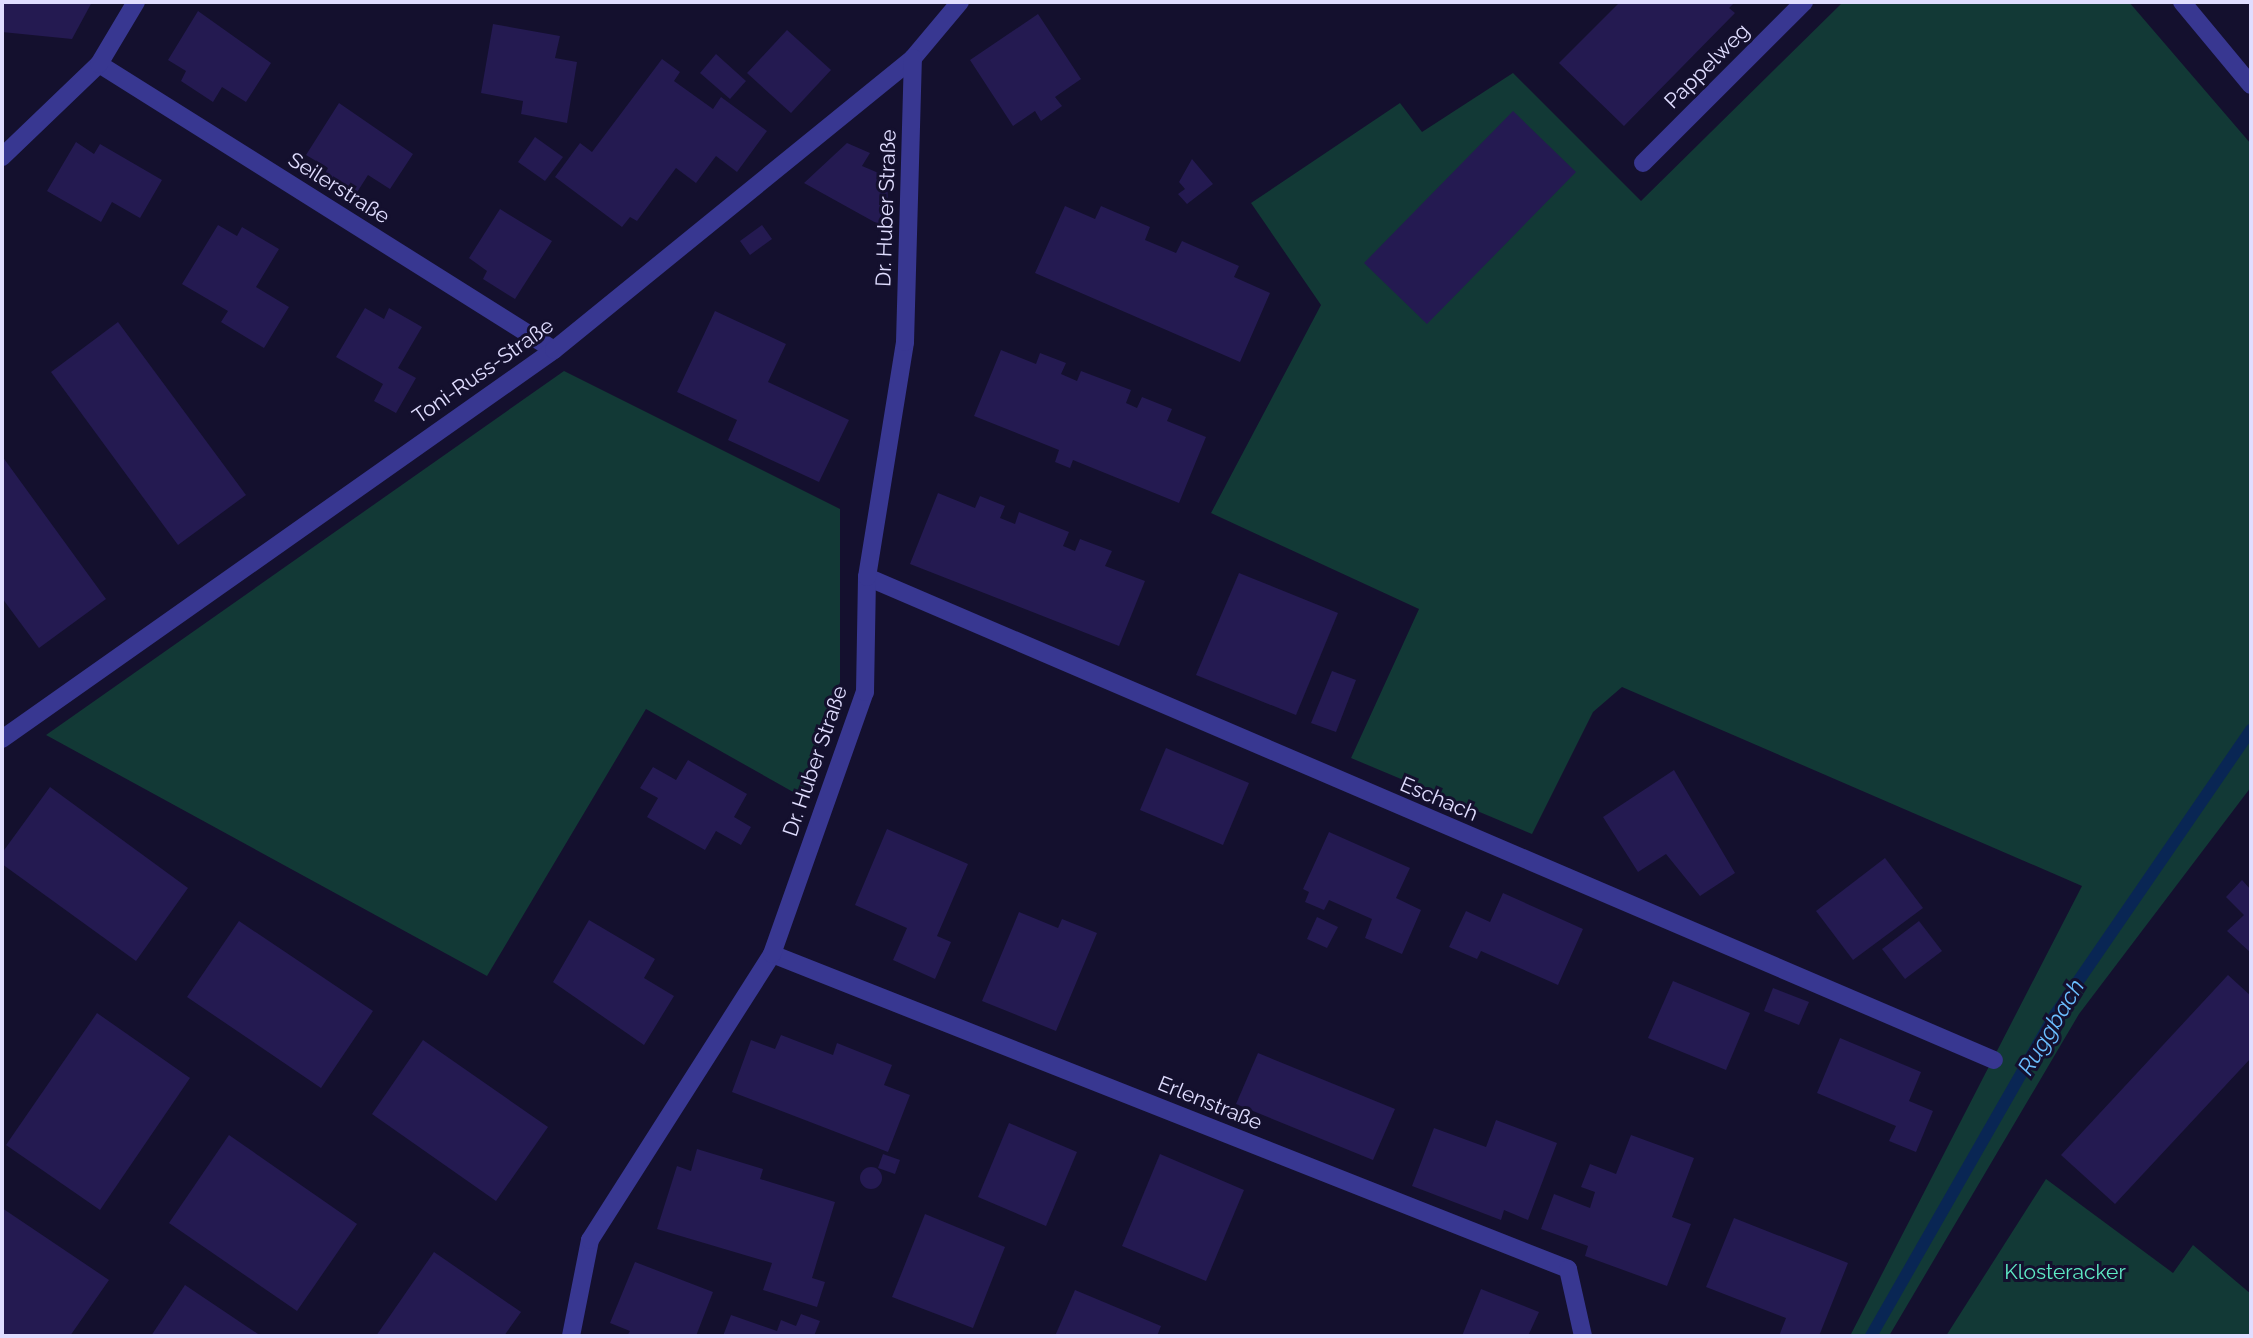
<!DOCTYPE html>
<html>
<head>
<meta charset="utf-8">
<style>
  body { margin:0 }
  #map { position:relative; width:2253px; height:1338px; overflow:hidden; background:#14102e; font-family:Raleway,sans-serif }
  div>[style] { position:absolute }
  .green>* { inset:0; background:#123936 }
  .stream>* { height:12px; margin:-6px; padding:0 6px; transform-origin:6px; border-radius:6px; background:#092654 }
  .building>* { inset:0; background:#241a51 }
  .round { border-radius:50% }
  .minor>* { height:18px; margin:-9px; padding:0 9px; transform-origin:9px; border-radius:9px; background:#383791 }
  .tertiary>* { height:18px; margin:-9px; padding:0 9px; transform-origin:9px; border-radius:9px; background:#383791 }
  span { translate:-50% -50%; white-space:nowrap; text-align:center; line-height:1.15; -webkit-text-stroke:6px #14102e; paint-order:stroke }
  .street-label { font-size:21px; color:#e0ddff }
  .park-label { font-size:21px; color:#5eeac4 }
  .water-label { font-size:23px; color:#6bbeff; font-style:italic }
  .frame { position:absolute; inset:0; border:4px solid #e0ddff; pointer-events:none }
</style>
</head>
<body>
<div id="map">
  <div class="green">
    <div style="clip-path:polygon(1843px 2px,2129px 2px,2251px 144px,2251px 787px,2079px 1014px,1889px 1336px,1850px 1336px,2082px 886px,1622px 687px,1593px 712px,1532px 834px,1351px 758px,1419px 609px,1211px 513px,1321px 305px,1251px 203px,1400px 103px,1422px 132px,1513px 73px,1641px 201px)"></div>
    <div style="clip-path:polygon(564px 371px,840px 509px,840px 682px,802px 797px,646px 709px,487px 976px,46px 735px)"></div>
    <div style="clip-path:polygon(2046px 1179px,2173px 1273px,2193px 1245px,2251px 1294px,2251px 1336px,1946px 1336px)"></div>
  </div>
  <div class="stream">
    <div style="left:1871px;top:1336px;width:370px;rotate:-60.2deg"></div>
    <div style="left:2055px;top:1015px;width:346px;rotate:-55.5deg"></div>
  </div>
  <div class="building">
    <div style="clip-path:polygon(2px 2px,92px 2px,72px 39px,2px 32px)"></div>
    <div style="clip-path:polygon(1620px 2px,1735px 2px,1729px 8px,1735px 13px,1624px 126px,1559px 63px)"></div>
    <div style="clip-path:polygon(198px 11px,271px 63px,246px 102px,222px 87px,213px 102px,181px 81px,186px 71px,168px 60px)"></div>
    <div style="clip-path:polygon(1038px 14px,1081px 79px,1055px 97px,1062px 106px,1041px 121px,1035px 111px,1013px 126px,970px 60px)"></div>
    <div style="clip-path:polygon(493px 24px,560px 36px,555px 58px,577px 62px,567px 123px,521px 114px,523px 101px,481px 93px)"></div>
    <div style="clip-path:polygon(787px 30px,831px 70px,791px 113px,747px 73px)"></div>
    <div style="clip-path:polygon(716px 54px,746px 81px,730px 99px,700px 73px)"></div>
    <div style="clip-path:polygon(662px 59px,680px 72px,674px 81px,713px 109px,721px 97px,767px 131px,737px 172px,716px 156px,696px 183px,676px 168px,637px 221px,630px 217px,622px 227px,555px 177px,580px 143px,592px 152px)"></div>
    <div style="clip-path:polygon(339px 103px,413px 154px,390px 189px,368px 175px,354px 197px,323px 177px,328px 168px,306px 155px)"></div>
    <div style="clip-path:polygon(1513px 111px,1576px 172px,1427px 324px,1364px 263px)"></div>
    <div style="clip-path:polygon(535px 137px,563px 157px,545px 181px,518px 162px)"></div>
    <div style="clip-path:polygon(76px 142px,94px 154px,100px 144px,162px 180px,140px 218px,112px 202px,101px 222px,47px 191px)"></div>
    <div style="clip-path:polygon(847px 143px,870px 153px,862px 166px,888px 177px,887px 229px,804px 183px)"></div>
    <div style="clip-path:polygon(1192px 159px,1213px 184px,1187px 204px,1178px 194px,1185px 189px,1179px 182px)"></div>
    <div style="clip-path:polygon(1065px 206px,1095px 219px,1101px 206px,1150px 227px,1145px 240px,1176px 253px,1182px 241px,1239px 266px,1234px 277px,1270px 293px,1240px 362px,1035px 273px)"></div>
    <div style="clip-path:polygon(500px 209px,552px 241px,515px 299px,483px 279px,487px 271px,469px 258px)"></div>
    <div style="clip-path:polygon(218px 225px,237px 236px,242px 227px,279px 249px,256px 287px,289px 307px,264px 348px,221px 322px,228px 311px,182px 284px)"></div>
    <div style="clip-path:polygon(762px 225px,772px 239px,750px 255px,740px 241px)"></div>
    <div style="clip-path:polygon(365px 308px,384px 319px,389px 308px,422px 327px,398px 368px,416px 378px,396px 413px,374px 401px,383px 384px,336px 357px)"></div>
    <div style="clip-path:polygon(715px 311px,786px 344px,768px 382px,849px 420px,819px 482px,728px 440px,737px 420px,677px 392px)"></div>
    <div style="clip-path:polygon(118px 322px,246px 495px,178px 545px,51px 372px)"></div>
    <div style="clip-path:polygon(1001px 350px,1036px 364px,1040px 353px,1066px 363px,1061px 374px,1077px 381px,1081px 371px,1131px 390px,1126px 403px,1137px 408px,1142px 397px,1172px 409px,1167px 421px,1206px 437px,1179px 503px,1073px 460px,1070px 468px,1055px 462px,1059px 450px,974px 416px)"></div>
    <div style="clip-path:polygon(2px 456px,106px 599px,39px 648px,2px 598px)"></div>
    <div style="clip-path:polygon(938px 493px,975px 508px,980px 496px,1005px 506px,1000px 518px,1015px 524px,1019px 512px,1069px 532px,1063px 546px,1075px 551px,1080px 539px,1112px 551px,1105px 566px,1145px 581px,1119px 646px,910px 564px)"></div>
    <div style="clip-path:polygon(1239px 573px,1338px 613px,1296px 715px,1196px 675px)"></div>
    <div style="clip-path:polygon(1332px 671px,1356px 680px,1336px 732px,1311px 723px)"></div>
    <div style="clip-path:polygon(1166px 748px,1249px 783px,1223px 845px,1140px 810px)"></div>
    <div style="clip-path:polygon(688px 760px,747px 794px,734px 817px,751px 827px,741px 845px,716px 831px,705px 850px,647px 817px,658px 798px,640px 788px,653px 767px,676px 780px)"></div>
    <div style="clip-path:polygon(1674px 770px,1735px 873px,1700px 896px,1666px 854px,1638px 872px,1603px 817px)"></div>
    <div style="clip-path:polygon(50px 787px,188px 888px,136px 961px,2px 864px,2px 853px)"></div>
    <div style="clip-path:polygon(887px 829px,968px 864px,937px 936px,951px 942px,935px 979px,893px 960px,907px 928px,855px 905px)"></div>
    <div style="clip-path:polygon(1329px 832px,1410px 868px,1396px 898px,1421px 910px,1402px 954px,1365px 938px,1372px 919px,1329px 900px,1324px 910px,1305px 902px,1309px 892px,1303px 889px)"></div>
    <div style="clip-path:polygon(1885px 858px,1923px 908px,1853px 960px,1816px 911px)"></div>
    <div style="clip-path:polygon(2242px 880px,2251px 890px,2251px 953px,2227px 931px,2244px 915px,2226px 897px)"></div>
    <div style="clip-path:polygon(1503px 893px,1583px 929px,1558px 985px,1481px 951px,1477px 959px,1449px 947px,1466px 911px,1490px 922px)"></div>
    <div style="clip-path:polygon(1019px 912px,1058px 928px,1062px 919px,1097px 933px,1056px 1031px,982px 1001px)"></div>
    <div style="clip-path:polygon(1317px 917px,1338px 927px,1327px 948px,1307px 939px)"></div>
    <div style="clip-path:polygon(589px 920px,655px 959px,644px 978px,674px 996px,644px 1045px,553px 982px)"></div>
    <div style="clip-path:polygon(239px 921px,373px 1011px,321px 1088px,187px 997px)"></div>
    <div style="clip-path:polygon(1919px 921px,1942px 951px,1905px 979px,1882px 949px)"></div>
    <div style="clip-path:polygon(2228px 975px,2251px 996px,2251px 1058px,2115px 1204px,2061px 1155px)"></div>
    <div style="clip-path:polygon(1673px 981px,1750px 1013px,1726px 1070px,1648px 1038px)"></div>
    <div style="clip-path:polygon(1773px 988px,1809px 1002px,1799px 1025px,1764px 1011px)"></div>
    <div style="clip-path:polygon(97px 1013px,190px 1078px,100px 1210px,6px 1145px)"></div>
    <div style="clip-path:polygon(781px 1035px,833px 1055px,837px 1043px,892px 1065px,884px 1085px,910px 1095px,888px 1152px,732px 1092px,751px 1040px,775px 1049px)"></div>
    <div style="clip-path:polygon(1840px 1038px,1921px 1072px,1909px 1101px,1933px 1111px,1916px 1152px,1889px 1141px,1896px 1126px,1817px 1093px)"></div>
    <div style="clip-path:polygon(423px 1040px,548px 1127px,496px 1201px,372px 1114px)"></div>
    <div style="clip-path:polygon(1258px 1053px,1395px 1109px,1373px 1160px,1236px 1104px)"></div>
    <div style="clip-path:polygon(1496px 1120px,1557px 1143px,1528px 1220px,1504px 1210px,1501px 1220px,1412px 1186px,1434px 1128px,1486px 1147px)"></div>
    <div style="clip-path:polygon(1009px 1123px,1077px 1152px,1046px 1226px,978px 1197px)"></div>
    <div style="clip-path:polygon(229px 1135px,357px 1224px,297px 1311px,169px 1223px)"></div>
    <div style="clip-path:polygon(1631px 1135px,1694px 1158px,1672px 1217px,1691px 1224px,1667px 1286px,1585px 1256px,1588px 1246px,1541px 1229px,1554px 1194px,1590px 1208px,1595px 1192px,1581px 1187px,1590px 1164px,1616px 1174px)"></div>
    <div style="clip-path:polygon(697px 1149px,763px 1169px,760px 1179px,835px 1202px,812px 1278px,825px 1282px,817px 1307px,763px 1290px,772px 1263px,657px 1229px,677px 1166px,691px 1171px)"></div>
    <div style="clip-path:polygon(883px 1154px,900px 1160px,895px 1174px,878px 1168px)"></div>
    <div style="clip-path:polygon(1160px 1154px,1244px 1190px,1206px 1281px,1122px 1246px)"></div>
    <div class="round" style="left:860px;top:1167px;width:22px;height:22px"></div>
    <div style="clip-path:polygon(2px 1208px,109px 1280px,70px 1336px,2px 1336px)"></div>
    <div style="clip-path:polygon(925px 1214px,1005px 1247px,973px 1328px,892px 1297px)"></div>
    <div style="clip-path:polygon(1734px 1218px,1848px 1263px,1819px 1336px,1779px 1336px,1786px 1318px,1706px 1287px)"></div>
    <div style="clip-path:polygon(434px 1252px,521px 1312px,504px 1336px,376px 1336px)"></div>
    <div style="clip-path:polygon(635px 1262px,713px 1292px,696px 1336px,627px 1336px,630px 1331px,610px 1323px)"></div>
    <div style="clip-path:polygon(185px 1285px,261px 1336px,151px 1336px)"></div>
    <div style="clip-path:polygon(1481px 1289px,1539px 1312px,1528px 1336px,1462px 1336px)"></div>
    <div style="clip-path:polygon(1075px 1290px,1161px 1326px,1157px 1336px,1055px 1336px)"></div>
    <div style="clip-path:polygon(801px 1314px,820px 1321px,814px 1336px,723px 1336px,731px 1315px,777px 1331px,781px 1320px,796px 1326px)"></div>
  </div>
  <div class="minor">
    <div style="left:99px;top:64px;width:537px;rotate:32.15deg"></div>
    <div style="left:2px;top:157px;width:134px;rotate:-43.8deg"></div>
    <div style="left:99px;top:64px;width:72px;rotate:-59.2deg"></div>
    <div style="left:1643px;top:163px;width:228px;rotate:-45deg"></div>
    <div style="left:867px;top:577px;width:1226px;rotate:23.2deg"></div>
    <div style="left:2px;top:739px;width:675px;rotate:-35.17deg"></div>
    <div style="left:554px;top:350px;width:463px;rotate:-39.1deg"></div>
    <div style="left:913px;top:58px;width:73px;rotate:-50deg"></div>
    <div style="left:772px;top:954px;width:856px;rotate:21.59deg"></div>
    <div style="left:1568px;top:1269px;width:69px;rotate:77.4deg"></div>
    <div style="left:571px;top:1336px;width:98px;rotate:-78.8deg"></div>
    <div style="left:590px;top:1240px;width:339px;rotate:-57.5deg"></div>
    <div style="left:772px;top:954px;width:278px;rotate:-70.5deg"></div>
    <div style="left:865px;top:692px;width:115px;rotate:-89deg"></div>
    <div style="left:867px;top:577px;width:238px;rotate:-80.8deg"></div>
    <div style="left:905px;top:342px;width:284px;rotate:-88.4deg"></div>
  </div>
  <div class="tertiary">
    <div style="left:2182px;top:2px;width:108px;rotate:50.3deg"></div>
  </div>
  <div class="street-label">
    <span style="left:1707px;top:66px;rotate:-45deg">Pappelweg</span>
    <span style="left:339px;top:188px;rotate:32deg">Seilerstraße</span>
    <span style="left:886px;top:208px;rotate:-88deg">Dr. Huber Straße</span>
    <span style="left:483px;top:371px;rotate:-35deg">Toni-Russ-Straße</span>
    <span style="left:815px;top:761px;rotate:-71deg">Dr. Huber Straße</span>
    <span style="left:1439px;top:799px;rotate:23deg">Eschach</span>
    <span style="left:1210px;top:1103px;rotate:22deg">Erlenstraße</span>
  </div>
  <div class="park-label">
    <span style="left:2065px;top:1272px">Klosteracker</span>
  </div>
  <div class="water-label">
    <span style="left:2051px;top:1027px;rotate:-59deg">Ruggbach</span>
  </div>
  <div class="frame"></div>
</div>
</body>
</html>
